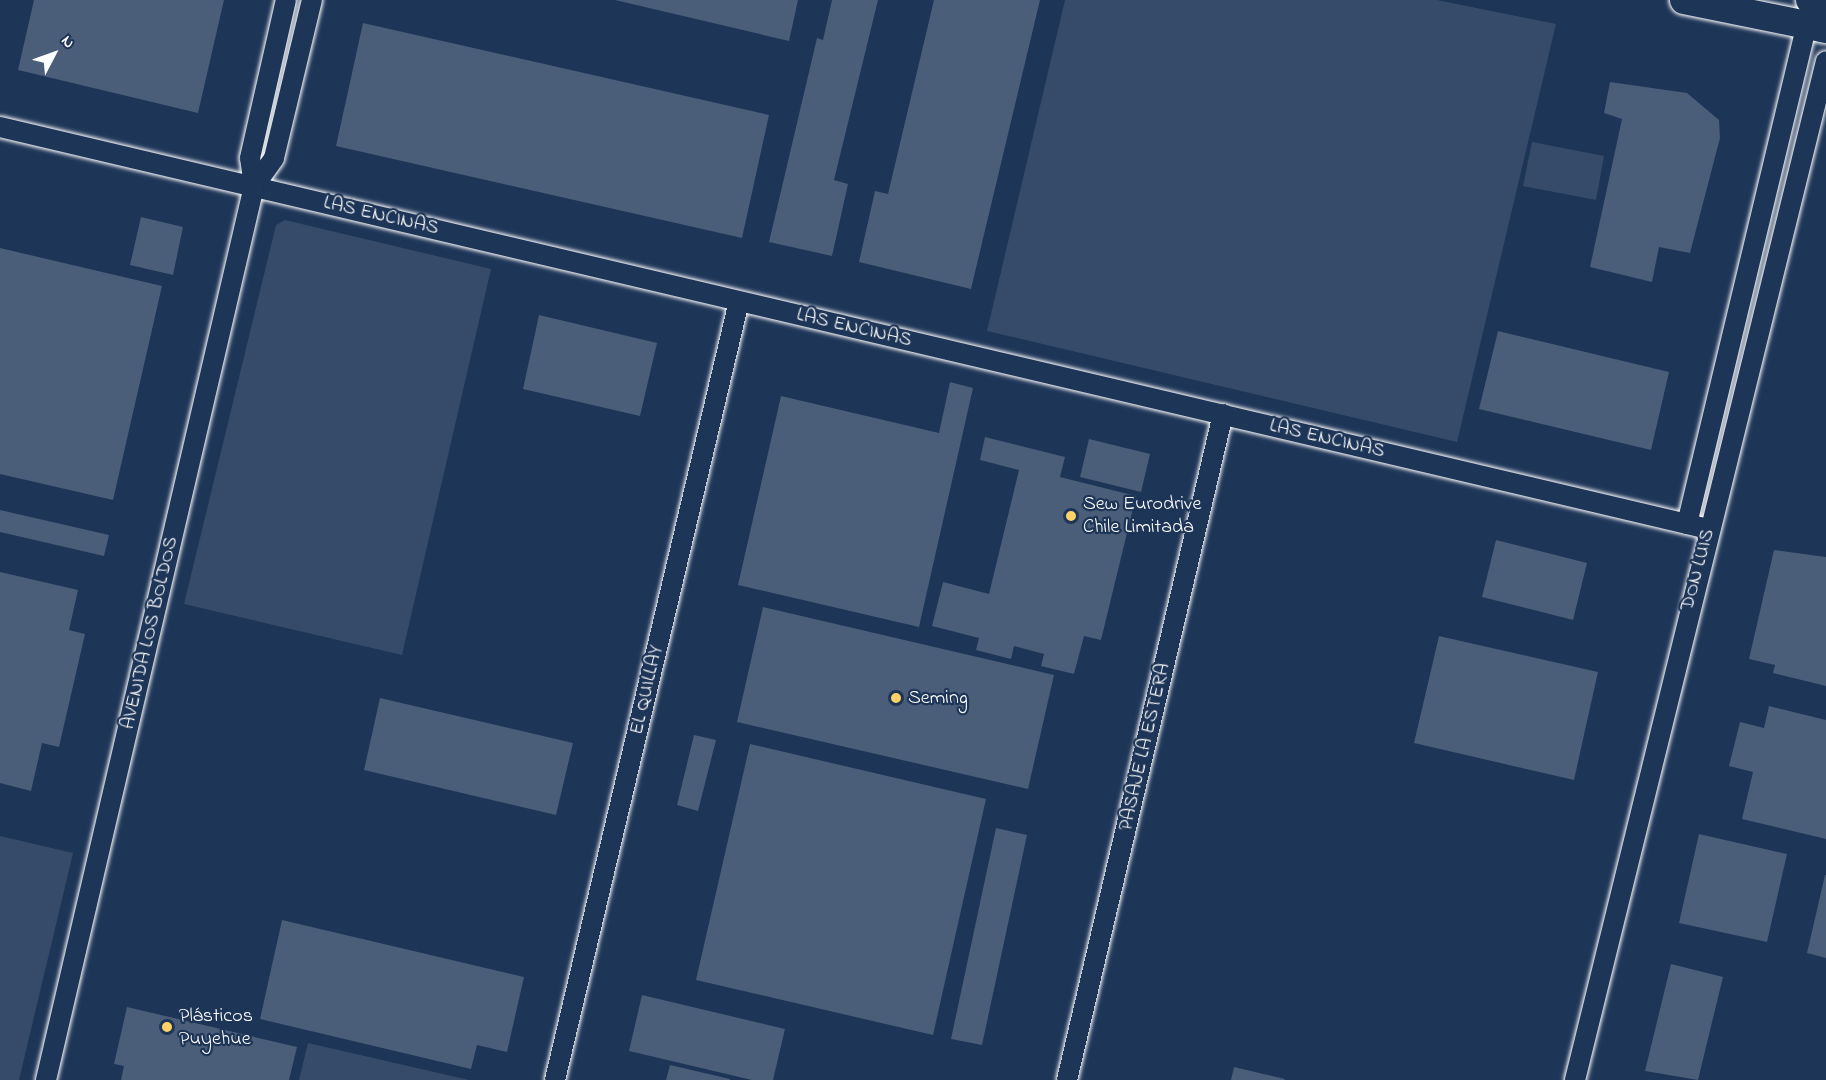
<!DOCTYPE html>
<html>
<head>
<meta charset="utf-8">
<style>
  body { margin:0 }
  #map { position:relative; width:1826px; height:1080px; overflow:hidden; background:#1d3557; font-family:"Indie Flower",sans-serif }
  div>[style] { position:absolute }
  .green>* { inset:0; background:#364b69 }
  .building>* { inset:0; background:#4a5d79 }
  .roads { filter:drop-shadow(0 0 2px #fff) drop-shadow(0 0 2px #fff) }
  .street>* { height:20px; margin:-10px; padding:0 10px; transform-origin:10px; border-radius:10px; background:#1d3557 }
  .secondary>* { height:28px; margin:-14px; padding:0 14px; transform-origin:14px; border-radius:14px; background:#1d3557 }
  .dots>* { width:16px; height:16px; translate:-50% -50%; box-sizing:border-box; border:3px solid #1d3557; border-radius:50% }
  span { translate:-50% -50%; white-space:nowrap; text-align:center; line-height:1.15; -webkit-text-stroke:4.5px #1d3557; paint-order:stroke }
  .street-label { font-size:20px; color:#fff }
  .poi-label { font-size:20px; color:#fff }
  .left { translate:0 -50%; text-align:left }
  .north { position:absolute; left:24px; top:24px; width:60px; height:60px; -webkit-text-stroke:4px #1d3557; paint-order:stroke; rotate:49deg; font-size:16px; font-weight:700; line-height:24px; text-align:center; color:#fff }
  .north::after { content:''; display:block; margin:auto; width:21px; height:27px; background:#fff; clip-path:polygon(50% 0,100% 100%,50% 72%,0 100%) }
</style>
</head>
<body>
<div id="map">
  <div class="green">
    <div style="clip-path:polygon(1065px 0,1437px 0,1556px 24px,1457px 442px,987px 331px)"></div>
    <div style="clip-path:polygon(1532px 142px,1604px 156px,1596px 200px,1523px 186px)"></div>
    <div style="clip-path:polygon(285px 220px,491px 269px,402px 655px,184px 604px,276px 225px)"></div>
    <div style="clip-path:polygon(0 836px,73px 853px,19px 1080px,0 1080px)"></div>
    <div style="clip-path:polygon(308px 1043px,469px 1080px,299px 1080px)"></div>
  </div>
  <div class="building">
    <div style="clip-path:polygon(34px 0,224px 0,198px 113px,18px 70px)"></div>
    <div style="clip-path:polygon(615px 0,798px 0,789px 41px)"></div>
    <div style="clip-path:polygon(832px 0,878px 0,834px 180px,848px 184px,832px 256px,769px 242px,817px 38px,823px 40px)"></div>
    <div style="clip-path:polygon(934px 0,1040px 0,971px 289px,859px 262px,875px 191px,888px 194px)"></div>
    <div style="clip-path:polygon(363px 23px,769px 115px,742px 238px,336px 146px)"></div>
    <div style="clip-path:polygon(1610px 82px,1687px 93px,1719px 120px,1720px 138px,1690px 253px,1659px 247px,1652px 282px,1590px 267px,1622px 119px,1604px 113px)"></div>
    <div style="clip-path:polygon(141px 217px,183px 227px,173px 275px,130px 265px)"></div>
    <div style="clip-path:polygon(0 248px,162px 286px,113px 500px,0 474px)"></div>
    <div style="clip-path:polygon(539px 315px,657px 343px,640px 416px,523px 389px)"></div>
    <div style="clip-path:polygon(1498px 331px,1669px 372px,1651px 450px,1479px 409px)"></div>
    <div style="clip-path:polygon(950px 382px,973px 388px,919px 627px,738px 585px,781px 396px,939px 433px)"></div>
    <div style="clip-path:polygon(985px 437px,1065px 457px,1060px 477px,1136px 496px,1101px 640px,1084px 636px,1074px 674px,1041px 666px,1044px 654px,1014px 646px,1011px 659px,976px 650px,979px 638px,932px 626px,943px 582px,989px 594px,1019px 470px,980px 460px)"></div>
    <div style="clip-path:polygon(1089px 439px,1150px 454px,1141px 492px,1080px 477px)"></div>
    <div style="clip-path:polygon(0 510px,109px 535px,104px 556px,0 532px)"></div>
    <div style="clip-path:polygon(1496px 540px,1587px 563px,1573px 620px,1482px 597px)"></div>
    <div style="clip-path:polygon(1774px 550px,1826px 557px,1826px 686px,1773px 673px,1775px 665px,1749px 659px)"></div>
    <div style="clip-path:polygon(0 572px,78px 590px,69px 630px,85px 634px,59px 747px,42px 743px,31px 791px,0 783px)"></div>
    <div style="clip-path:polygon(763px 607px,1054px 675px,1028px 789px,737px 722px)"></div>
    <div style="clip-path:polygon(1439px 636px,1598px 672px,1574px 780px,1414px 743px)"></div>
    <div style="clip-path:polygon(380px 698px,573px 743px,556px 815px,364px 770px)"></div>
    <div style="clip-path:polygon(1769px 706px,1826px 720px,1826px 839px,1742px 819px,1753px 772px,1729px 766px,1740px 722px,1764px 728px)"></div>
    <div style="clip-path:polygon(694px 735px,716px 740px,698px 811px,677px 805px)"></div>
    <div style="clip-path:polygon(750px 744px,986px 799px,933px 1035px,696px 980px)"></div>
    <div style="clip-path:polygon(996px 828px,1027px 835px,982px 1045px,951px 1039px)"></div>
    <div style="clip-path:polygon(1699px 834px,1787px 854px,1767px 942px,1679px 923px)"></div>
    <div style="clip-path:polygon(1825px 875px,1826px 875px,1826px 958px,1807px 953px)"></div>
    <div style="clip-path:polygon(282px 920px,524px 977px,507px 1052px,477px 1045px,471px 1069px,260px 1019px)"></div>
    <div style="clip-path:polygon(1671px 964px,1723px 977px,1698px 1080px,1645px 1071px)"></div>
    <div style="clip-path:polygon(642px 995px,785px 1029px,773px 1080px,752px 1080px,629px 1051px)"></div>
    <div style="clip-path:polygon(127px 1007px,297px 1047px,289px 1080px,121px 1080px,124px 1066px,114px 1064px)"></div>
    <div style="clip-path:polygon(670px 1065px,730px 1079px,730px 1080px,666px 1080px)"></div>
    <div style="clip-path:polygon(1234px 1067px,1285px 1079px,1284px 1080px,1231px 1080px)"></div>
  </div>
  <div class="roads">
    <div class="street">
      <div style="left:0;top:127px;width:1756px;rotate:13.24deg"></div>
      <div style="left:254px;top:186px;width:34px;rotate:-54deg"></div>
      <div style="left:274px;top:158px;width:163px;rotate:-76.5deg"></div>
      <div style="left:1687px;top:524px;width:523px;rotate:-76.52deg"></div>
      <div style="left:46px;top:1080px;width:918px;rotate:-76.9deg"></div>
      <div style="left:254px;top:186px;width:28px;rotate:-98deg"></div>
      <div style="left:250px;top:158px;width:162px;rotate:-77.2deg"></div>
      <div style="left:555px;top:1080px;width:800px;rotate:-76.71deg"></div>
      <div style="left:1067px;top:1080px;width:684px;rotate:-76.82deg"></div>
      <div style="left:1575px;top:1080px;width:1049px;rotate:-76.16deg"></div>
    </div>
    <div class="secondary">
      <div style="left:1684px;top:0;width:145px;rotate:11.5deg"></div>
      <div style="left:1810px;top:0;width:16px;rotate:11deg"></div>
    </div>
  </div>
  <div class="dots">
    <div style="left:1071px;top:516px;background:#ffd166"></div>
    <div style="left:896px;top:698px;background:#ffd166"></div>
    <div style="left:167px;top:1027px;background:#ffd166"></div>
  </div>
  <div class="street-label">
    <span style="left:381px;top:216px;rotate:13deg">LAS ENCINAS</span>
    <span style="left:854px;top:328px;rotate:13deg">LAS ENCINAS</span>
    <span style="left:1327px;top:439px;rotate:13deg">LAS ENCINAS</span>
    <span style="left:1698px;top:570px;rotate:-75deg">DON LUIS</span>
    <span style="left:150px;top:633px;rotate:-77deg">AVENIDA LOS BOLDOS</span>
    <span style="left:647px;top:690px;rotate:-77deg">EL QUILLAY</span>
    <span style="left:1145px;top:747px;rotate:-77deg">PASAJE LA ESTERA</span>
  </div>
  <div class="poi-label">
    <span class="left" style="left:1083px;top:516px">Sew Eurodrive<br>Chile Limitada</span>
    <span class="left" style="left:908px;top:698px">Seming</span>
    <span class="left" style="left:179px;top:1028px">Plásticos<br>Puyehue</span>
  </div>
  <div class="north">N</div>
</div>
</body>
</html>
